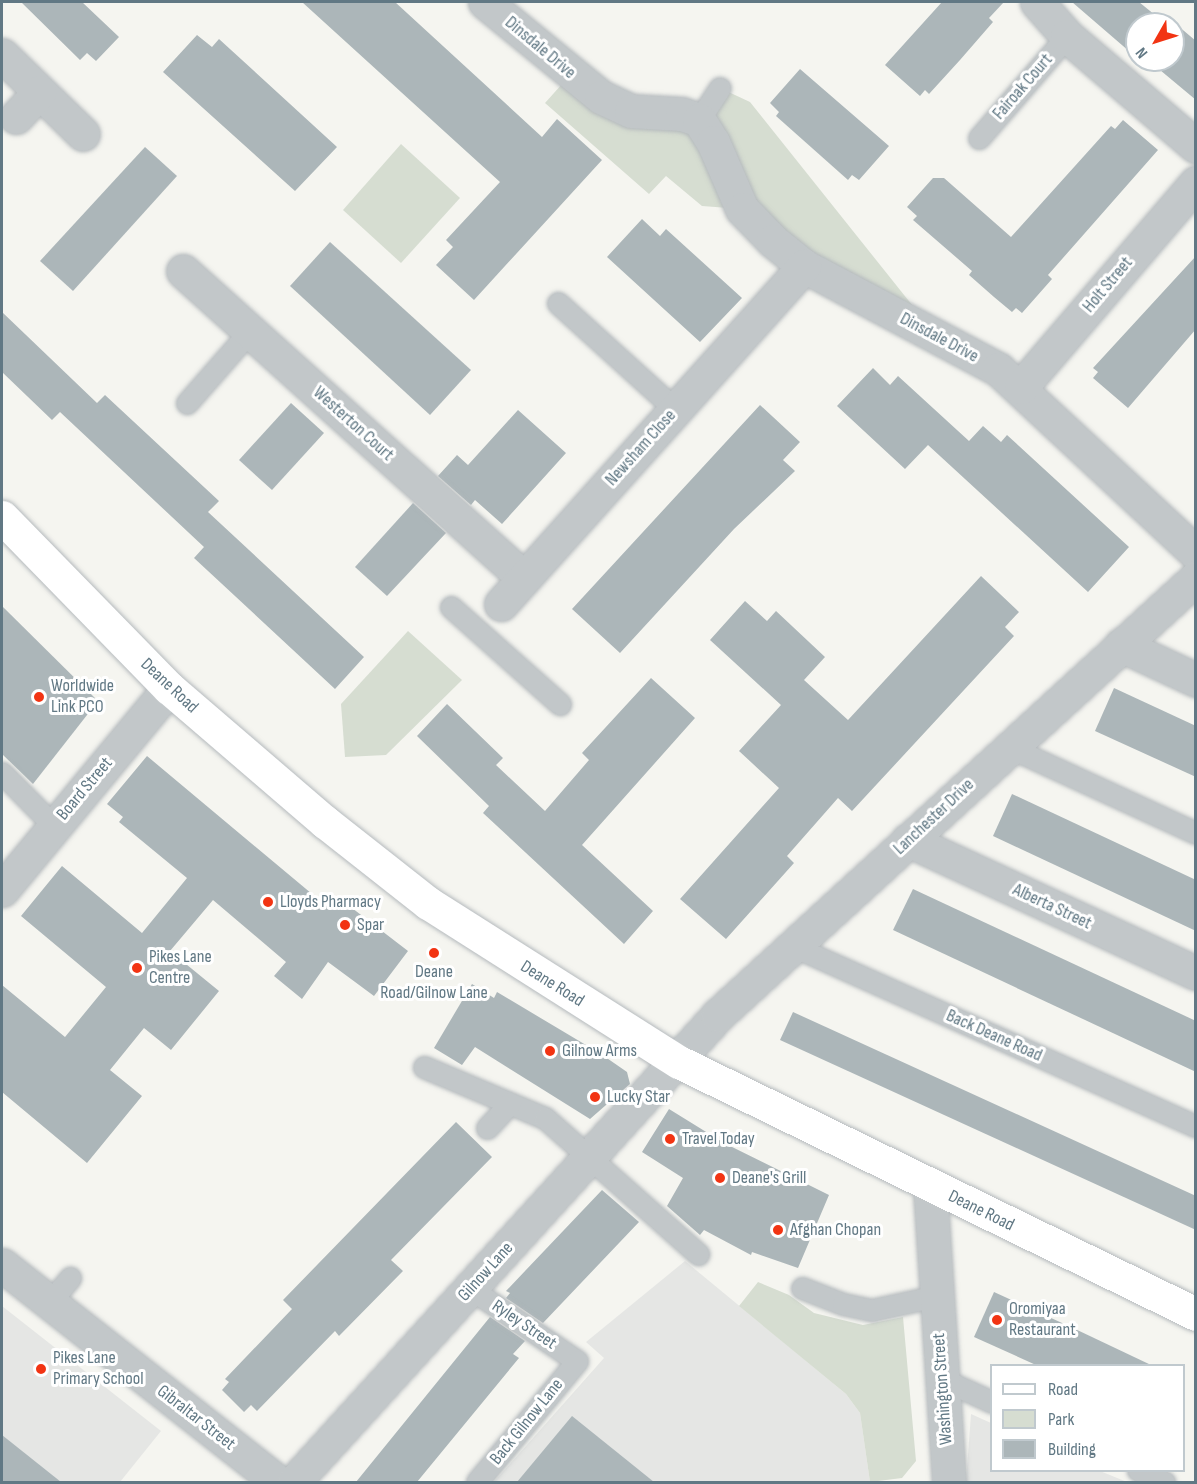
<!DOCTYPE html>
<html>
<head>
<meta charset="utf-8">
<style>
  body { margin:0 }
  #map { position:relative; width:1197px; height:1484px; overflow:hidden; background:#f5f5f0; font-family:"Sofia Sans Condensed",sans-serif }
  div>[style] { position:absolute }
  .built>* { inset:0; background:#e5e6e4 }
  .green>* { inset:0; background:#d6ddd1 }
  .building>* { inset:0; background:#acb6b9 }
  .roads { filter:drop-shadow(0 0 2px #b5babd) drop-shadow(0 0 2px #b5babd) }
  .lane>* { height:21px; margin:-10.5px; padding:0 10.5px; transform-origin:10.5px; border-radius:10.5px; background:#c2c7c9 }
  .street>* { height:33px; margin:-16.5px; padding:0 16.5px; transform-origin:16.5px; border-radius:16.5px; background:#c2c7c9 }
  .primary>* { height:33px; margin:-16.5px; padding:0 16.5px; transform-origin:16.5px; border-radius:16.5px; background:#fff }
  .dots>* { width:16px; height:16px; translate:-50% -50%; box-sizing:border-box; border:3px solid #fff; border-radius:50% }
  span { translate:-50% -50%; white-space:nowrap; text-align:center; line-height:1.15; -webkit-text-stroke:6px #fff; paint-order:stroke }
  .street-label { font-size:18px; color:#617884 }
  .poi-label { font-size:18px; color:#617884 }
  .left { translate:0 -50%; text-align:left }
  .frame { position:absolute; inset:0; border:3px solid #617884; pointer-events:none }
  .legend { position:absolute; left:990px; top:1364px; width:195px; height:108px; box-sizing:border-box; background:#fff; border:2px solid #c0c9ce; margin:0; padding:8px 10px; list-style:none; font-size:18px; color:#617884 }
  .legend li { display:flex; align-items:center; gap:12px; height:30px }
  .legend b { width:30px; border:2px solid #c0c9ce }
  .north { position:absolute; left:1125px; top:12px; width:60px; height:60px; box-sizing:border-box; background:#fff; border:2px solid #c0c9ce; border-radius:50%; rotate:231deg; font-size:16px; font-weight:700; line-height:24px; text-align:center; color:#617884 }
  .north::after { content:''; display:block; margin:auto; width:21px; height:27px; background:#f23413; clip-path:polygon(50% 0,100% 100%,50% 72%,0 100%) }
</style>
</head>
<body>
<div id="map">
  <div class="built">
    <div style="clip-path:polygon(685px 1261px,846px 1394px,860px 1413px,870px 1482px,494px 1482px,604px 1358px,586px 1342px)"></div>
    <div style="clip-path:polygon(2px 1306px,161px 1431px,120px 1482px,2px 1482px)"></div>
    <div style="clip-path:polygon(971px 1414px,991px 1423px,992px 1470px,1100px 1471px,1127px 1482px,966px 1482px)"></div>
  </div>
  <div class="green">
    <div style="clip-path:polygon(571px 74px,699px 120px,720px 88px,750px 102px,936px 335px,742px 209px,702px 206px,666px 176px,649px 194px,545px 103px)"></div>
    <div style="clip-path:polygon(401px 144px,460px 198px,401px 263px,343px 210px)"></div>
    <div style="clip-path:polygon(408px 631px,462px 680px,386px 755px,345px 757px,341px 704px)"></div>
    <div style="clip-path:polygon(758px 1282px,789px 1295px,814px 1313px,863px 1325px,903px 1317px,916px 1461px,902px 1478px,870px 1482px,860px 1413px,846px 1394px,739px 1306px)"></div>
  </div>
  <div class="building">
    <div style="clip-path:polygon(21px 2px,82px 2px,119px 37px,96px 61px,87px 53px,80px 60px)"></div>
    <div style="clip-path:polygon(302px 2px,395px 2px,542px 137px,557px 119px,602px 160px,474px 300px,436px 265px,453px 247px,446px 240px,500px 182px)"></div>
    <div style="clip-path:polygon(942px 2px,1004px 2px,989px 18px,993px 22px,960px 60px,929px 94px,925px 90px,920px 96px,885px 65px)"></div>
    <div style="clip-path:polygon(1072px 2px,1139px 2px,1166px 24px,1137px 24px,1137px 58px)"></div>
    <div style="clip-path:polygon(1171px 20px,1196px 41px,1196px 100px,1148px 60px,1173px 60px,1173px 24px,1168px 24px)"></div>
    <div style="clip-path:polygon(197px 35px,212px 47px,219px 39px,337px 147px,295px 191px,163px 72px)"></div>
    <div style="clip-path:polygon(800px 69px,889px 146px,859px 180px,852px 175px,848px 180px,776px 116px,779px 112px,770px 103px)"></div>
    <div style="clip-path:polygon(1123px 120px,1158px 150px,1048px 275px,1052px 279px,1022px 313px,1016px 308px,1012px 312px,994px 297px,969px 275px,972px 271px,913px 220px,917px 216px,907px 207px,933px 178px,944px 178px,1011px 237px,1111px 126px,1115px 129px)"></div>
    <div style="clip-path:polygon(145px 147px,177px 176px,73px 291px,40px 261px)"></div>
    <div style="clip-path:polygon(642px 219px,660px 236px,666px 229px,742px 298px,700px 342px,607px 257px)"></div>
    <div style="clip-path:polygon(330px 242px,471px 370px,430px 415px,290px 286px)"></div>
    <div style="clip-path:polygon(1196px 256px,1196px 329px,1128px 408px,1093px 378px,1098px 372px,1093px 368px)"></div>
    <div style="clip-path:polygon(2px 312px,97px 403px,105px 395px,219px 501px,208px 512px,364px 657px,335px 689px,194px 558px,204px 547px,60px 412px,52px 420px,2px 372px)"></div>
    <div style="clip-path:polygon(873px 368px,890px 385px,898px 376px,969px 441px,983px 426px,1001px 442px,1007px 435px,1129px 547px,1088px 592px,928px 445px,905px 469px,837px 406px)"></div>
    <div style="clip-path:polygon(291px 403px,324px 433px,272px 490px,239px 460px)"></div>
    <div style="clip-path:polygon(760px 405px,800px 442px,783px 460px,795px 471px,734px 529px,620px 653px,572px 609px)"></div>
    <div style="clip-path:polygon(518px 410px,566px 453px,502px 524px,475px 500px,471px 505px,438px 476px,457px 455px,468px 465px)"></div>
    <div style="clip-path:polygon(413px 503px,446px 533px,387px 596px,355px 567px)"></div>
    <div style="clip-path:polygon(981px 576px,1019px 612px,1005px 627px,1014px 636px,852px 811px,838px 798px,787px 856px,794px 863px,726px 939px,680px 899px,779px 788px,739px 751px,781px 705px,710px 640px,745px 601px,767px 621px,776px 611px,825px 657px,804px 680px,848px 720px)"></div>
    <div style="clip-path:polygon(2px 606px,98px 701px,33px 784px,2px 754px)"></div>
    <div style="clip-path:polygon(651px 678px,695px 718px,582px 845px,653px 911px,624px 944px,483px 813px,489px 806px,417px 736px,447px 704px,503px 758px,496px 765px,545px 811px,589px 760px,582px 753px)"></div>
    <div style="clip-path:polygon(1114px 688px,1196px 726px,1196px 777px,1095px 731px)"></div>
    <div style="clip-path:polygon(147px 756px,330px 909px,339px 898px,408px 951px,374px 996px,328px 962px,302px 999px,274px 976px,286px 962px,213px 900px,170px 951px,219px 991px,171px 1050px,144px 1028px,110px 1070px,142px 1096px,87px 1163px,2px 1092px,2px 985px,65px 1037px,106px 987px,21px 916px,62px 866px,142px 933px,187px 878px,119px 822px,123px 817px,107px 804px)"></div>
    <div style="clip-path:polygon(1012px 794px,1196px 880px,1196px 931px,993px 836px)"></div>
    <div style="clip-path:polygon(913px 889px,1196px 1021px,1196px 1072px,893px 930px)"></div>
    <div style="clip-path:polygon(472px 984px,494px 998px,497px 992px,601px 1054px,627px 1072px,630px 1084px,590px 1119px,475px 1047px,462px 1065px,434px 1048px)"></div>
    <div style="clip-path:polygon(793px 1012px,1196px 1196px,1196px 1230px,780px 1040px)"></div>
    <div style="clip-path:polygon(669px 1109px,724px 1143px,829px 1195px,798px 1268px,752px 1252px,751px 1255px,704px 1230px,700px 1235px,667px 1206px,683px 1178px,642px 1152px)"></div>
    <div style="clip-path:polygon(456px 1122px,492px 1157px,391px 1260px,403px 1271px,339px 1336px,335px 1331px,257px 1411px,251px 1405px,244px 1412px,222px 1390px,229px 1382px,225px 1379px,292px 1309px,283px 1300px)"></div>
    <div style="clip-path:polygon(602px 1190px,639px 1222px,543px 1323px,506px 1298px,510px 1293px,506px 1291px)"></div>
    <div style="clip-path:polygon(994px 1292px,1073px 1328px,1151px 1365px,1036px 1365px,974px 1337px)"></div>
    <div style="clip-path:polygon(490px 1317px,525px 1341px,513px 1354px,519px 1358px,417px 1482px,356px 1482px)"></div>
    <div style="clip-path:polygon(572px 1416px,654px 1482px,517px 1482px)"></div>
    <div style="clip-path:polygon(2px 1435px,61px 1482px,2px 1482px)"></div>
  </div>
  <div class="roads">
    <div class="lane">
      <div style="left:699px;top:120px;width:38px;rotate:-57deg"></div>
      <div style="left:979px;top:138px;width:135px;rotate:-49.2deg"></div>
      <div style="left:558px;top:303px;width:158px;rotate:42.2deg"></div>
      <div style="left:187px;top:403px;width:96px;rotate:-48.8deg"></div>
      <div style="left:451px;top:607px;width:146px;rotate:41.7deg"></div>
      <div style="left:1009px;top:747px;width:206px;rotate:24.7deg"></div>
      <div style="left:2px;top:773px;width:74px;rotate:45.5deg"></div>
      <div style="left:793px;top:946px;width:441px;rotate:24.1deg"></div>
      <div style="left:424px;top:1067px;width:131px;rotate:22.9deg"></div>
      <div style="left:545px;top:1118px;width:205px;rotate:41.6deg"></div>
      <div style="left:487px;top:1128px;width:34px;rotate:-47deg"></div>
      <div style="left:802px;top:1288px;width:44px;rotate:21.3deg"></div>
      <div style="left:843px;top:1304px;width:30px;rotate:12deg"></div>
      <div style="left:872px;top:1310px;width:66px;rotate:-12.2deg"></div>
      <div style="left:471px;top:1289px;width:128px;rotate:34.2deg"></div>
      <div style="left:577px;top:1361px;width:157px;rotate:129.6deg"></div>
      <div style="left:49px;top:1303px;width:33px;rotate:-50deg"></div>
      <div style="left:942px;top:1379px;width:55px;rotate:24.7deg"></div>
      <div style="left:1138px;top:1470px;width:29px;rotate:25deg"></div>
    </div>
    <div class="street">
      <div style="left:485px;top:2px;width:150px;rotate:39.3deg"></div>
      <div style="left:601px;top:97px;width:33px;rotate:25deg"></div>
      <div style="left:631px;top:111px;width:51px;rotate:3.4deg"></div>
      <div style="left:682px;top:114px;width:18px;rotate:19deg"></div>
      <div style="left:699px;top:120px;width:26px;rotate:58deg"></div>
      <div style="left:713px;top:142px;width:73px;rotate:66.6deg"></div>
      <div style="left:742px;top:209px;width:45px;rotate:45.9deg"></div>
      <div style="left:773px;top:241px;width:40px;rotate:39deg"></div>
      <div style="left:804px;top:266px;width:220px;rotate:28deg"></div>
      <div style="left:998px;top:369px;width:270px;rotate:42.9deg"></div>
      <div style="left:1037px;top:2px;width:45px;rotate:48.6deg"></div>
      <div style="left:1067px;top:36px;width:170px;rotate:40.5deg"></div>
      <div style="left:2px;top:55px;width:113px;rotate:44.3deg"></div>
      <div style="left:16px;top:117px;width:34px;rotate:-47deg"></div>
      <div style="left:183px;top:271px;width:459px;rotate:42deg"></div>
      <div style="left:1021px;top:387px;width:269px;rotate:-49.4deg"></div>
      <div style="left:501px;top:604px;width:454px;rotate:-48.1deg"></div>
      <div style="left:1121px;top:645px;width:83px;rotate:25deg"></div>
      <div style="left:908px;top:840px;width:317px;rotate:24.8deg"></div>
      <div style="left:2px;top:890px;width:262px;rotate:-50.4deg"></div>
      <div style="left:930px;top:1187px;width:296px;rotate:86.3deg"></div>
      <div style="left:2px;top:1265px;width:351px;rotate:38.2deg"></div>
      <div style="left:294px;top:1482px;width:631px;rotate:-47.76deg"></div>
      <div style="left:718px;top:1015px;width:648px;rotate:-42.43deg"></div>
    </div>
    <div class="primary">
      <div style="left:2px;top:517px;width:239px;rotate:45.7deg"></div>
      <div style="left:169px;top:688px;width:206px;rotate:40.7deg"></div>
      <div style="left:325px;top:822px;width:131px;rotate:38.2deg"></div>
      <div style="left:428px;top:903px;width:297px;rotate:32.4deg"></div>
      <div style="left:679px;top:1062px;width:575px;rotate:25.99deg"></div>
    </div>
  </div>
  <div class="dots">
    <div style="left:39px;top:697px;background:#f23413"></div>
    <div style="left:268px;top:902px;background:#f23413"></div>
    <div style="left:345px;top:925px;background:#f23413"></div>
    <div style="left:434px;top:953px;background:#f23413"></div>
    <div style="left:137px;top:968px;background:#f23413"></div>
    <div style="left:550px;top:1051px;background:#f23413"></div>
    <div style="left:595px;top:1097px;background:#f23413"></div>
    <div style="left:670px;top:1139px;background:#f23413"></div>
    <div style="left:720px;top:1178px;background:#f23413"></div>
    <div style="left:778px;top:1230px;background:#f23413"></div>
    <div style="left:997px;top:1320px;background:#f23413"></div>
    <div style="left:41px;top:1369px;background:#f23413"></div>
  </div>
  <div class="street-label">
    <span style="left:540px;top:48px;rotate:40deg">Dinsdale Drive</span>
    <span style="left:1023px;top:87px;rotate:-49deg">Fairoak Court</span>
    <span style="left:1108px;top:285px;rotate:-50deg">Holt Street</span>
    <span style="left:939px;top:338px;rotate:28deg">Dinsdale Drive</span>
    <span style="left:353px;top:424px;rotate:42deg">Westerton Court</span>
    <span style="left:641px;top:448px;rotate:-48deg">Newsham Close</span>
    <span style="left:169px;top:686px;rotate:43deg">Deane Road</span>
    <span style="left:85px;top:789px;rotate:-50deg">Board Street</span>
    <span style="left:934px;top:817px;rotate:-43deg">Lanchester Drive</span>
    <span style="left:1052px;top:907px;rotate:25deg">Alberta Street</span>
    <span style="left:552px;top:984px;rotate:32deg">Deane Road</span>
    <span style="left:994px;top:1036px;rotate:24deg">Back Deane Road</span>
    <span style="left:981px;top:1211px;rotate:26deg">Deane Road</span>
    <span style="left:486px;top:1272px;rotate:-48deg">Gilnow Lane</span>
    <span style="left:524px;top:1325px;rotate:34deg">Ryley Street</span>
    <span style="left:943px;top:1389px;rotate:-94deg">Washington Street</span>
    <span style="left:196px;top:1418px;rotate:38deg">Gibraltar Street</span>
    <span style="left:527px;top:1422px;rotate:-51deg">Back Gilnow Lane</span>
  </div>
  <div class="poi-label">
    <span class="left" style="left:51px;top:697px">Worldwide<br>Link PCO</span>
    <span class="left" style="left:280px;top:902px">Lloyds Pharmacy</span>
    <span class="left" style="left:357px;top:925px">Spar</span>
    <span class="left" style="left:149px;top:968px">Pikes Lane<br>Centre</span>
    <span style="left:434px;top:983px">Deane<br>Road/Gilnow Lane</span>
    <span class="left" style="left:562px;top:1051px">Gilnow Arms</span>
    <span class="left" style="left:607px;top:1097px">Lucky Star</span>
    <span class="left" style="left:682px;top:1139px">Travel Today</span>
    <span class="left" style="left:732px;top:1178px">Deane's Grill</span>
    <span class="left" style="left:790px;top:1230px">Afghan Chopan</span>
    <span class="left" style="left:1009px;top:1320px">Oromiyaa<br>Restaurant</span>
    <span class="left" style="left:53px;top:1369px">Pikes Lane<br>Primary School</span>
  </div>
  <div class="frame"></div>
  <ul class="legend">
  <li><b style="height:8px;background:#fff"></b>Road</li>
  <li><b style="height:16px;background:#d6ddd1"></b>Park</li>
  <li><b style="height:16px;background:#acb6b9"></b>Building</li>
  </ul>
  <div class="north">N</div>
</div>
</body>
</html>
